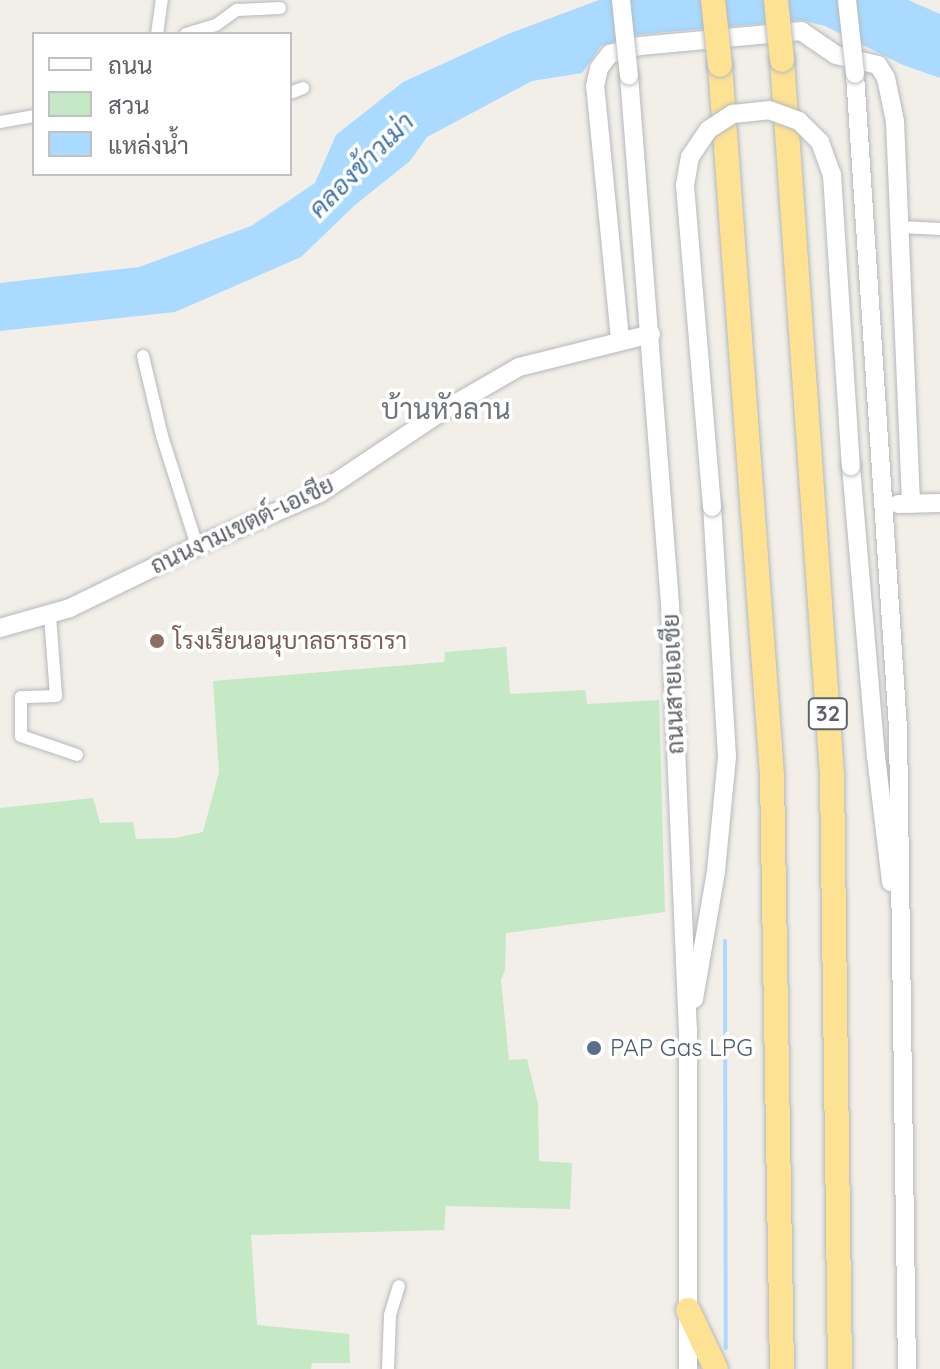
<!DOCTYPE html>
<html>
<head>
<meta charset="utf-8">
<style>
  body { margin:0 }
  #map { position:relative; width:940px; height:1369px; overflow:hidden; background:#f1efe8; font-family:Quicksand,Sarabun,sans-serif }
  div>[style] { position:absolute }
  .green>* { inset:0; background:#c5e8c5 }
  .water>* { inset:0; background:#aadaff }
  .stream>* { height:4px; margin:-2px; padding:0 2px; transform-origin:2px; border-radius:2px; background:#aadaff }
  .roads { filter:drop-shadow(0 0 2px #b5b8bc) drop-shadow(0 0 2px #b5b8bc) }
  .street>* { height:12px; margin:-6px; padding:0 6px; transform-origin:6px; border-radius:6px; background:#fff }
  .secondary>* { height:18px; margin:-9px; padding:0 9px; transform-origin:9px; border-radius:9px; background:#fff }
  .highway>* { height:24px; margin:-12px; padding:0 12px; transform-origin:12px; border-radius:12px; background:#fde293 }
  .bridges { filter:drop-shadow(0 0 2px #b6babf) drop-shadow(0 0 2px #b6babf) }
  .secondary-bridge>* { height:18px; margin:-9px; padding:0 9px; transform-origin:9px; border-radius:9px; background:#fff }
  .highway-bridge>* { height:24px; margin:-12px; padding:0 12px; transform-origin:12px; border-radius:12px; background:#fde293 }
  .dots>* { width:22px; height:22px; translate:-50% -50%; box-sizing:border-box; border:4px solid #fff; border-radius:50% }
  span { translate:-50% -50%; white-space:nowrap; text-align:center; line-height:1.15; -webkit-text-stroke:7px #fff; paint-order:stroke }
  .shield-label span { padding:2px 6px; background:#fff; border:2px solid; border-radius:6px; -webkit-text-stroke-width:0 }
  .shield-label { font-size:22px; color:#5f6368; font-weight:700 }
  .street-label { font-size:24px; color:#5f6368 }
  .education-label { font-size:24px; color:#785e54 }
  .left { translate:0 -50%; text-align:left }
  .service-label { font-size:24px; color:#4e5e75 }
  .water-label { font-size:26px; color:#4174aa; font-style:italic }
  .quarter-label { font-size:28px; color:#70757a }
  .legend { position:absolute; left:32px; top:32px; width:260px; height:144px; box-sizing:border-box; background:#fff; border:2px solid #bfc1c3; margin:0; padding:10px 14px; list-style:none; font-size:24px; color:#5f6368 }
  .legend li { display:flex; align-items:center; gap:16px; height:40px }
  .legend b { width:40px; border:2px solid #bfc1c3 }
</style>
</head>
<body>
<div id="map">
  <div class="green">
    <div style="clip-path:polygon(506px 647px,510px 694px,585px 690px,587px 704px,659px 700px,665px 912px,506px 933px,505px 970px,501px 980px,509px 1060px,527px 1059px,538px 1104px,539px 1161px,572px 1163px,570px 1209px,446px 1206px,444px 1230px,251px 1235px,257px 1325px,349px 1334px,350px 1363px,312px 1363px,311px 1369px,0 1369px,0 808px,93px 798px,100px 823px,133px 822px,136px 839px,176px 838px,203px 832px,219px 772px,213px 681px,444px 662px,445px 652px)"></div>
  </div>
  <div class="water">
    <div style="clip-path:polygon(599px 0,908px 0,940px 14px,940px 78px,903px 65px,825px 26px,801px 20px,634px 35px,601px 46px,582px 73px,532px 81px,427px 137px,410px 161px,355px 205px,301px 257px,175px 312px,0 331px,0 283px,139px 267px,251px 226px,315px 183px,336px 135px,403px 82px,508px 34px)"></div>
  </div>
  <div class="stream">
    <div style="left:725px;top:941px;width:407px;rotate:89.9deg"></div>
  </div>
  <div class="roads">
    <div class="street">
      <div style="left:157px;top:34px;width:34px;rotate:-82deg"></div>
      <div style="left:186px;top:34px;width:31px;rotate:-17deg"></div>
      <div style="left:216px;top:25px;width:26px;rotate:-36deg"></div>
      <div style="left:237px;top:10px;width:43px;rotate:-2.7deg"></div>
      <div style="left:290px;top:93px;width:14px;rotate:-21deg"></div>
      <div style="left:0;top:122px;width:35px;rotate:-10deg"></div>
      <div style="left:901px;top:227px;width:39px;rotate:3deg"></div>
      <div style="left:143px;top:356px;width:82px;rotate:76.6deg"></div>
      <div style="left:162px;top:436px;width:115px;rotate:72.3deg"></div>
      <div style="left:50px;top:616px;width:80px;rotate:85.7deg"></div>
      <div style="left:56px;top:696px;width:35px;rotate:178deg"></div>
      <div style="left:21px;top:697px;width:39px;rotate:90deg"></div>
      <div style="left:21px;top:736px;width:59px;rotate:18.7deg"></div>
      <div style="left:388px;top:1369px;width:54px;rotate:-87.9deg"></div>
      <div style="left:390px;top:1315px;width:30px;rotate:-73deg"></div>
    </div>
    <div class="secondary">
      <div style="left:855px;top:74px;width:655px;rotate:86.24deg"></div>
      <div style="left:898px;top:728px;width:641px;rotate:89.2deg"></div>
      <div style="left:629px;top:76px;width:530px;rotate:85.56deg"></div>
      <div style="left:670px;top:604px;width:425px;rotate:87.6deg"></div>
      <div style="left:688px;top:1029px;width:340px;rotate:90deg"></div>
      <div style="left:620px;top:339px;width:254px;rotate:-95.6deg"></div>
      <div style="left:595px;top:86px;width:18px;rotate:-77deg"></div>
      <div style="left:599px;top:68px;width:18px;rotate:-52deg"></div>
      <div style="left:610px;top:54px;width:31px;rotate:-15deg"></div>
      <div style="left:640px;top:46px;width:162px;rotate:-5.3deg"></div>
      <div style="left:801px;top:31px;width:42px;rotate:34.4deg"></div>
      <div style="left:836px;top:55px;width:43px;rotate:13.4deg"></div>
      <div style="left:878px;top:65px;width:15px;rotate:58deg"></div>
      <div style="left:886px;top:78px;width:44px;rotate:78.2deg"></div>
      <div style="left:895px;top:121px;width:383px;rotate:87.6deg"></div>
      <div style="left:851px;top:466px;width:291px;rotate:85.1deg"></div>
      <div style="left:876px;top:756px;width:127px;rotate:83.2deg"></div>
      <div style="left:898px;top:504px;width:42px;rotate:-1.4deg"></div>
      <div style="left:0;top:628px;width:73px;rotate:-15.9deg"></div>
      <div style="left:70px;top:608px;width:141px;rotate:-26deg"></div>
      <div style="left:197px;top:546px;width:134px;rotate:-23.3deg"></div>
      <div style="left:320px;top:493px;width:146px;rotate:-33.8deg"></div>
      <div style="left:441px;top:412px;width:90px;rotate:-30deg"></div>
      <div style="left:519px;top:367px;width:136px;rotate:-14deg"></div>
      <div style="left:694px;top:999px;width:130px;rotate:-80.2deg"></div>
      <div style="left:716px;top:871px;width:115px;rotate:-84.5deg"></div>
      <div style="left:727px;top:757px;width:250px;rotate:-93.4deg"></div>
    </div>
    <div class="highway">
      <div style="left:782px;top:60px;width:717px;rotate:86deg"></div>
      <div style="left:832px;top:775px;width:594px;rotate:89.23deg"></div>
      <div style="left:720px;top:65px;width:712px;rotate:85.81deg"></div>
      <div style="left:772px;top:775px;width:594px;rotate:89.04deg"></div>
      <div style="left:688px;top:1310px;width:65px;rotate:64.6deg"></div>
    </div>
  </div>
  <div class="bridges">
    <div class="secondary-bridge">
      <div style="left:621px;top:0;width:76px;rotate:84deg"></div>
      <div style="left:847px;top:0;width:74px;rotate:83.8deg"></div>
      <div style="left:712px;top:507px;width:323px;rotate:-94.8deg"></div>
      <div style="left:685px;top:185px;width:28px;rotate:-80deg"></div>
      <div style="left:690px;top:157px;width:32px;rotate:-56deg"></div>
      <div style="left:708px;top:130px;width:30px;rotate:-33deg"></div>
      <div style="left:733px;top:114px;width:36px;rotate:-6deg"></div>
      <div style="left:769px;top:110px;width:32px;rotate:20deg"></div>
      <div style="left:799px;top:121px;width:30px;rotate:45deg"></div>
      <div style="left:820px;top:142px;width:35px;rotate:70deg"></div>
      <div style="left:832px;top:175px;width:292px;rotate:86.3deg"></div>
    </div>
    <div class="highway-bridge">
      <div style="left:713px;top:0;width:65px;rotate:83.9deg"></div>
      <div style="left:776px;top:0;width:60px;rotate:84.3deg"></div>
    </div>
  </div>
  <div class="dots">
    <div style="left:157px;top:641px;background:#8d6e63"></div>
    <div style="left:594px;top:1048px;background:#5c6f8a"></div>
  </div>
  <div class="shield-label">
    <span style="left:828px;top:714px">32</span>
  </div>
  <div class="street-label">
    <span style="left:242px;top:525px;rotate:-25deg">ถนนงามเขตต์-เอเชีย</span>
    <span style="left:673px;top:684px;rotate:-92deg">ถนนสายเอเชีย</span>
  </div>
  <div class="education-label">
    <span class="left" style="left:173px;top:641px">โรงเรียนอนุบาลธารธารา</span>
  </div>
  <div class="service-label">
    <span class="left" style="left:610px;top:1048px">PAP Gas LPG</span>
  </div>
  <div class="water-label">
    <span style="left:361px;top:165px;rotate:-45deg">คลองข้าวเม่า</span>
  </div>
  <div class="quarter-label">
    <span style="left:446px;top:409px">บ้านหัวลาน</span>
  </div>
  <ul class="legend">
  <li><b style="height:10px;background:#fff"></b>ถนน</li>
  <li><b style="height:22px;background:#c5e8c5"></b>สวน</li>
  <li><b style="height:22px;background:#aadaff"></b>แหล่งน้ำ</li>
  </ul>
</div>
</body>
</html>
